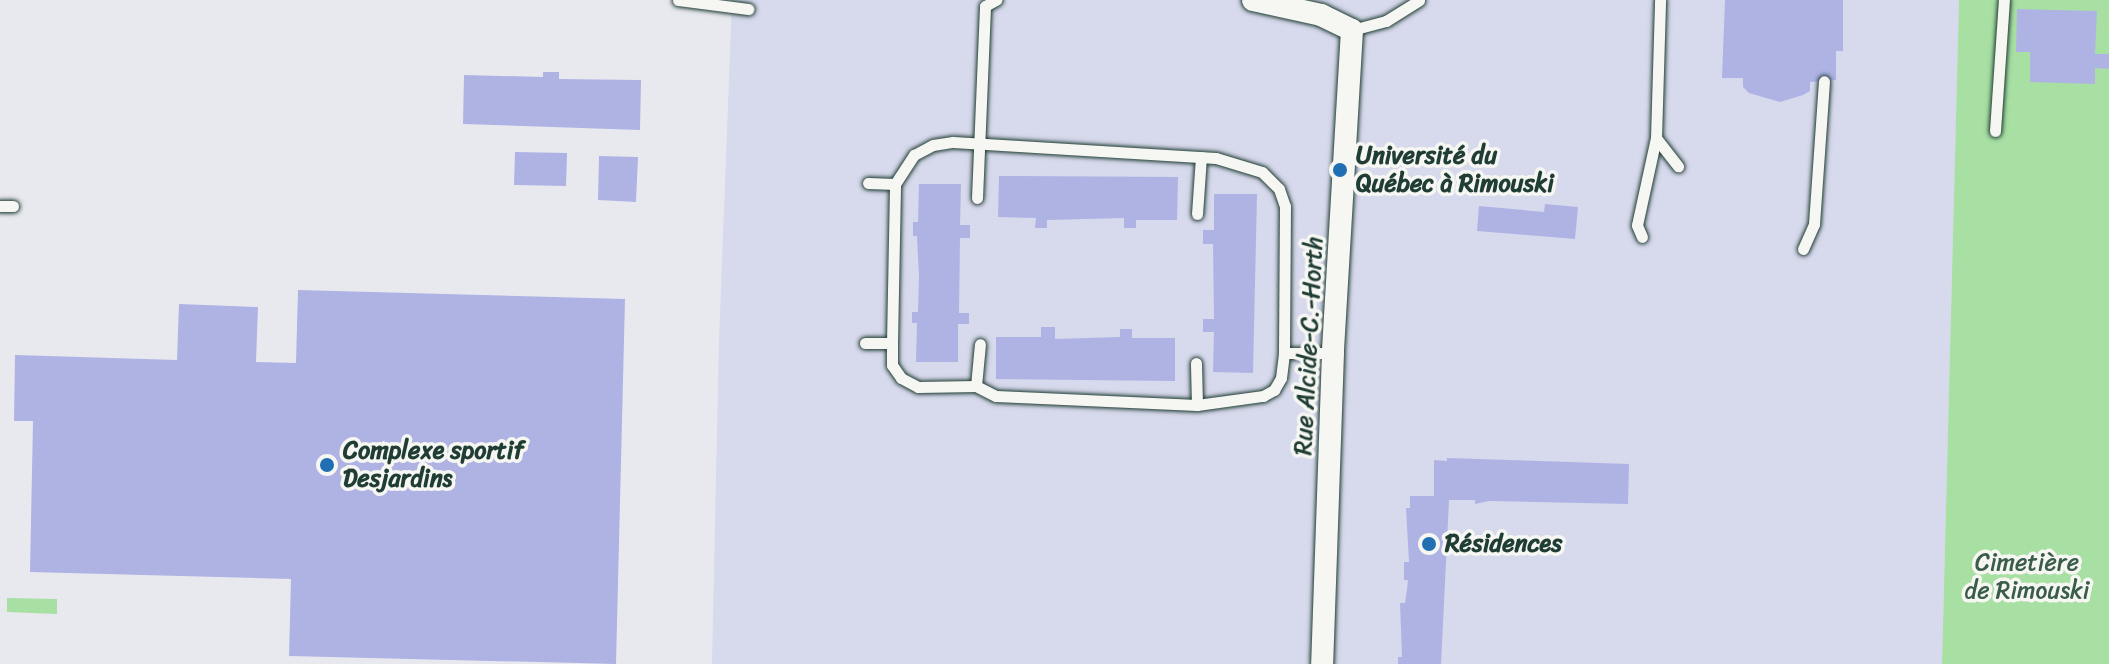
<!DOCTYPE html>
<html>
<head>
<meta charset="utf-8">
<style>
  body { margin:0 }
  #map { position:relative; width:2109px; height:664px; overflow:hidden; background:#e8e9ef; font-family:Sriracha,sans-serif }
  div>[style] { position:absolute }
  .built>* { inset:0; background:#d7d9ec }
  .green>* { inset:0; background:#a8dfa3 }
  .building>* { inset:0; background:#aeb3e4 }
  .roads { filter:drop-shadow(0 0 2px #1f3d34) drop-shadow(0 0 2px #1f3d34) }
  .lane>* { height:11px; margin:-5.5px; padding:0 5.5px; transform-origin:5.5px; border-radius:5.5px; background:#f6f6f2 }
  .street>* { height:22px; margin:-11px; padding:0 11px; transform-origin:11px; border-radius:11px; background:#f6f6f2 }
  .dots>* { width:22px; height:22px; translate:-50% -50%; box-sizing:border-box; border:4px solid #f6f6f2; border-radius:50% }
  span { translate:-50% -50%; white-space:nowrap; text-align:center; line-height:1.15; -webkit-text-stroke:7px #f6f6f2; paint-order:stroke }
  .poi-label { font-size:24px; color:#1f3d34; font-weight:700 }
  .left { translate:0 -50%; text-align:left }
  .street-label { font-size:24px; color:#1f3d34 }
  .park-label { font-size:24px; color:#3a5d4a }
</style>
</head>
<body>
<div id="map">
  <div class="built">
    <div style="clip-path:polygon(732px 0,1959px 0,1942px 664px,712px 664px,719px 340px)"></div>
  </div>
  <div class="green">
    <div style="clip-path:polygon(1959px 0,2109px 0,2109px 664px,1942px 664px)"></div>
    <div style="clip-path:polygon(7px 598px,57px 599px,57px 614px,7px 612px)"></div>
  </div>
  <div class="building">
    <div style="clip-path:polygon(1725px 0,1843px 0,1843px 51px,1836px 51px,1836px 80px,1810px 82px,1810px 91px,1803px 95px,1780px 102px,1749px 93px,1743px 87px,1743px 78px,1722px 78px)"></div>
    <div style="clip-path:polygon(2017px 9px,2097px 11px,2095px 54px,2109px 54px,2109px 69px,2095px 68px,2095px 84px,2030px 82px,2030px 52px,2016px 52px)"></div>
    <div style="clip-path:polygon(543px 72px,559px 72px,559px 79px,641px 80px,640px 130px,463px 124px,464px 75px,543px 77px)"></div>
    <div style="clip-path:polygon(515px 152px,567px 153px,566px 186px,514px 185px)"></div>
    <div style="clip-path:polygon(599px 156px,638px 157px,636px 202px,598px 200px)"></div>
    <div style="clip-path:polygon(999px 176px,1178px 177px,1177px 220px,1136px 220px,1136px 228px,1124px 228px,1124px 218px,1047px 220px,1047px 228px,1035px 228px,1036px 218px,998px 217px)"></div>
    <div style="clip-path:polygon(919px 184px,961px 184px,960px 225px,970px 225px,970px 238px,960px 238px,959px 313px,969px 313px,969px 324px,958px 324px,958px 362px,916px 362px,917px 323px,912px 323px,912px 312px,918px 312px,919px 277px,917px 236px,913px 236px,913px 222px,918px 222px)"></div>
    <div style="clip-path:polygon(1214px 194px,1257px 194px,1253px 373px,1213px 372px,1214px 332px,1203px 332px,1203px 319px,1214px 319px,1213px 244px,1203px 244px,1203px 230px,1214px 230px)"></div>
    <div style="clip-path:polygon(1545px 204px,1578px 207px,1575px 239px,1477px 231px,1479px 206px,1544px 212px)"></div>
    <div style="clip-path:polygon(298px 290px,625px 299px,616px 664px,289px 656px,291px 579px,30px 572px,33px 421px,14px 421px,15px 355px,177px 360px,179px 304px,258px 307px,256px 362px,296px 363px)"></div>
    <div style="clip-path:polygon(1041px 327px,1055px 327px,1055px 339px,1120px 337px,1120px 329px,1132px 329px,1132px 338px,1175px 338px,1175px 381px,996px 379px,996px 337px,1041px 337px)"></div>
    <div style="clip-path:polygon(1447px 458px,1629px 464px,1628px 504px,1489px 501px,1475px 504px,1475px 500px,1449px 500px,1441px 664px,1398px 664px,1398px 657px,1402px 657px,1400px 603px,1405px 603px,1407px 590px,1408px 580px,1404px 580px,1404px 562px,1409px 562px,1406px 508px,1410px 508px,1410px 496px,1434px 496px,1434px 460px,1447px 461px)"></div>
  </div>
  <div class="roads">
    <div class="lane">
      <div style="left:678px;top:0;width:71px;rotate:7.3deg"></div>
      <div style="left:1352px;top:30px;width:35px;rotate:-15deg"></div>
      <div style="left:1386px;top:21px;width:39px;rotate:-32deg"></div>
      <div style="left:1995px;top:131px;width:131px;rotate:-86.1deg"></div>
      <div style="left:1656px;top:138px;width:36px;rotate:52deg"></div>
      <div style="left:868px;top:183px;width:27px;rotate:2deg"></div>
      <div style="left:977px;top:198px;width:192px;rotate:-87.6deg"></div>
      <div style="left:985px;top:6px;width:13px;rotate:-29deg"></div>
      <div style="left:0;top:206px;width:13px"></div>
      <div style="left:1197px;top:214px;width:57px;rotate:-86deg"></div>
      <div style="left:1642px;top:237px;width:13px;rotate:-113deg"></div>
      <div style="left:1637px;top:225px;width:89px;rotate:-77.7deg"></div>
      <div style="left:1656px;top:138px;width:138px;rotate:-88.3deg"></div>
      <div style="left:1803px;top:249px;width:27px;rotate:-66deg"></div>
      <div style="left:1814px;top:224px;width:143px;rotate:-86deg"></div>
      <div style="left:865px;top:343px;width:27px"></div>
      <div style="left:892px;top:343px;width:22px;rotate:90deg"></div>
      <div style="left:892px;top:365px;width:16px;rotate:55deg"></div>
      <div style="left:901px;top:378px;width:19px;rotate:28deg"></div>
      <div style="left:918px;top:387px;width:58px;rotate:-1deg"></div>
      <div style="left:976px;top:386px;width:42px;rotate:-84.6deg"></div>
      <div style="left:892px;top:343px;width:159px;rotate:-88.9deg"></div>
      <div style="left:895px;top:184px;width:35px;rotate:-57deg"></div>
      <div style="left:914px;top:155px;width:21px;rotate:-28deg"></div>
      <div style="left:933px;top:145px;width:20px;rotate:-9deg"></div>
      <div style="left:953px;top:142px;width:263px;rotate:3.5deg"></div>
      <div style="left:1216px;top:158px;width:48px;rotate:16.9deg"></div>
      <div style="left:1262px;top:172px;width:24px;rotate:45deg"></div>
      <div style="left:1279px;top:189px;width:18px;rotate:71deg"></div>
      <div style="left:1285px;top:206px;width:147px;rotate:90.4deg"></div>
      <div style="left:976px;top:386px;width:22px;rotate:27deg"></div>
      <div style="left:996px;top:396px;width:201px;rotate:2.6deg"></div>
      <div style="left:1197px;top:405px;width:42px;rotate:-91.4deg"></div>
      <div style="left:1197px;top:405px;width:67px;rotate:-7.8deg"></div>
      <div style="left:1263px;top:396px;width:13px;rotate:-29deg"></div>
      <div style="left:1274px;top:390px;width:14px;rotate:-60deg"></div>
      <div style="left:1281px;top:378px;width:25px;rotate:-83deg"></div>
      <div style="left:1284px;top:353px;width:49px"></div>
    </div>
    <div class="street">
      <div style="left:1253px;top:0;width:70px;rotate:12.4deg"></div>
      <div style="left:1321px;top:15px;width:34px;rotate:26deg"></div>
      <div style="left:1352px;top:30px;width:324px;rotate:93.4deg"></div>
      <div style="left:1333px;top:353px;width:311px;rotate:92deg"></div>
    </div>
  </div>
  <div class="dots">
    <div style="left:1340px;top:170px;background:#1f6fb2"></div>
    <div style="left:327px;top:465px;background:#1f6fb2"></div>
    <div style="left:1429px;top:544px;background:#1f6fb2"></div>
  </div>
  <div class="poi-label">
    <span class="left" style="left:1356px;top:170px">Université du<br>Québec à Rimouski</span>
    <span class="left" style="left:343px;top:465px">Complexe sportif<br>Desjardins</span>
    <span class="left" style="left:1445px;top:544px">Résidences</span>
  </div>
  <div class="street-label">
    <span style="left:1309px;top:346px;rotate:-87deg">Rue Alcide-C.-Horth</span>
  </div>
  <div class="park-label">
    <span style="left:2027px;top:577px">Cimetière<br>de Rimouski</span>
  </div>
</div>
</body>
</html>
